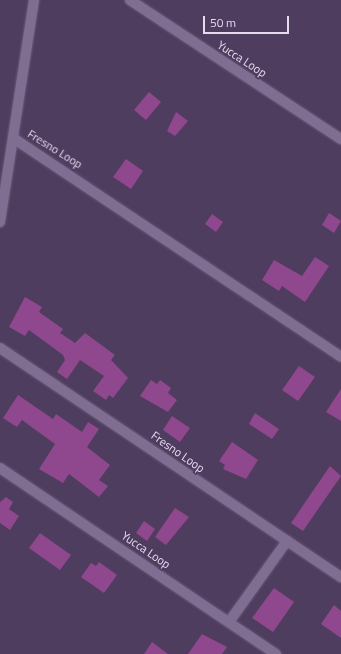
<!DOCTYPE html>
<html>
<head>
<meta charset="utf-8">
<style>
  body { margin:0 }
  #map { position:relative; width:341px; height:654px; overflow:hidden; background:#4f3d5f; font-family:"Titillium Web",sans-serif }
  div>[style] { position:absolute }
  .building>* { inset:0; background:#8f478d }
  .roads { filter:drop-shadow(0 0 1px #695a77) drop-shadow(0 0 1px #695a77) }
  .street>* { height:10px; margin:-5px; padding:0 5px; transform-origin:5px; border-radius:5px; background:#806d92 }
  span { translate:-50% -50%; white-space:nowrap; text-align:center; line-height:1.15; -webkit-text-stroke:3.5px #4f3d5f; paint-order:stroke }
  .street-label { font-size:12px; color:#e5dbf0 }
  .scale { position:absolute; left:203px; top:16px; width:86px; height:18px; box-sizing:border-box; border:2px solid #e5dbf0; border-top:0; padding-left:5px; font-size:12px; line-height:14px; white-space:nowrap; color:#e5dbf0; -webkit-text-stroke:3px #4f3d5f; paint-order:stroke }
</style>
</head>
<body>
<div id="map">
  <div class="building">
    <div style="clip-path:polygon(149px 92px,161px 102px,146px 120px,134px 110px)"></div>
    <div style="clip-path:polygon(176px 112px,188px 121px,175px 136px,167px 131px)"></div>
    <div style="clip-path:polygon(126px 159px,143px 171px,131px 189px,113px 177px)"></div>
    <div style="clip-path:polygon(329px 213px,341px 221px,334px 233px,322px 225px)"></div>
    <div style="clip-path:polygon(212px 214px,223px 222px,216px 232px,205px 224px)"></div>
    <div style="clip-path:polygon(315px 257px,329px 266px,305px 302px,282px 286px,279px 291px,262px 280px,274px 260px,302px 276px)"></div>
    <div style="clip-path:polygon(25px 297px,42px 307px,39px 312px,63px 329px,60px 333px,75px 343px,85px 333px,115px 355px,111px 360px,128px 378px,113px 398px,109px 395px,106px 400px,93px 391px,104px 376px,80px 360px,67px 379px,57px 372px,65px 360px,63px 355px,29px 330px,25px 336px,9px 327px)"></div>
    <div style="clip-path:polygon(299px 366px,315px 377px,298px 401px,282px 390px)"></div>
    <div style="clip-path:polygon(151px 380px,157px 384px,160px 380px,171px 388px,168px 393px,177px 400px,168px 412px,140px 396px)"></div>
    <div style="clip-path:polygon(341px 389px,341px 421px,326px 412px)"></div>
    <div style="clip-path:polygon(18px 395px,53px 419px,56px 414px,82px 432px,88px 422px,99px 429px,87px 447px,110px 465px,99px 480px,108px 486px,99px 497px,69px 474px,63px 483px,39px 469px,55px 444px,22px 420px,17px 427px,3px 418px)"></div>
    <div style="clip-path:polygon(255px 413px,279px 429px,272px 439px,249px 424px)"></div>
    <div style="clip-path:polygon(172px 416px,190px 428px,180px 442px,163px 430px)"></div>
    <div style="clip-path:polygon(232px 442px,258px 460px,246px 479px,223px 469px,225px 465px,219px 461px)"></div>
    <div style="clip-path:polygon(330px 466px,341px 476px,303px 531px,291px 523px)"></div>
    <div style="clip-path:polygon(6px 497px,13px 502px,9px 509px,19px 516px,10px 530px,0 523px,0 502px)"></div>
    <div style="clip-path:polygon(175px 508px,189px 517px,166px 545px,155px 537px)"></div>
    <div style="clip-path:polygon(144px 521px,155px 529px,147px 541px,136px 533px)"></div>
    <div style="clip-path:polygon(40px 533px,71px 555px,60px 570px,29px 548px)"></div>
    <div style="clip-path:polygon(99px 562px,117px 575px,104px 593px,81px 577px,91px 563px,96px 566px)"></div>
    <div style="clip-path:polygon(274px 588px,294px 602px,273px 632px,252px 618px)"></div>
    <div style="clip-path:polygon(334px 605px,341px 611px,341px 638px,321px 624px)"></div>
    <div style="clip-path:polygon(202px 634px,227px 647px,222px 654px,188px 654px)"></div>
    <div style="clip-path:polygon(152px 642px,168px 654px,144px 654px)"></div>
  </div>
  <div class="roads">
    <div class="street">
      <div style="left:130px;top:0;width:253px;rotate:33.4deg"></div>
      <div style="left:13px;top:138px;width:394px;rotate:33.7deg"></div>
      <div style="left:0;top:222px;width:225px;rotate:-81.3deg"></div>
      <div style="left:0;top:348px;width:411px;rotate:33.9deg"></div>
      <div style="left:0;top:468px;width:333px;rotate:34deg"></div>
      <div style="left:229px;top:622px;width:100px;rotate:-54.4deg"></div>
    </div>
  </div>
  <div class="street-label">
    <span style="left:242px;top:59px;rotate:33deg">Yucca Loop</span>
    <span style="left:55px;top:149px;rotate:32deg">Fresno Loop</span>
    <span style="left:178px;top:452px;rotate:35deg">Fresno Loop</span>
    <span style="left:146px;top:550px;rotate:34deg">Yucca Loop</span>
  </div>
  <div class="scale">50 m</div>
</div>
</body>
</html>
